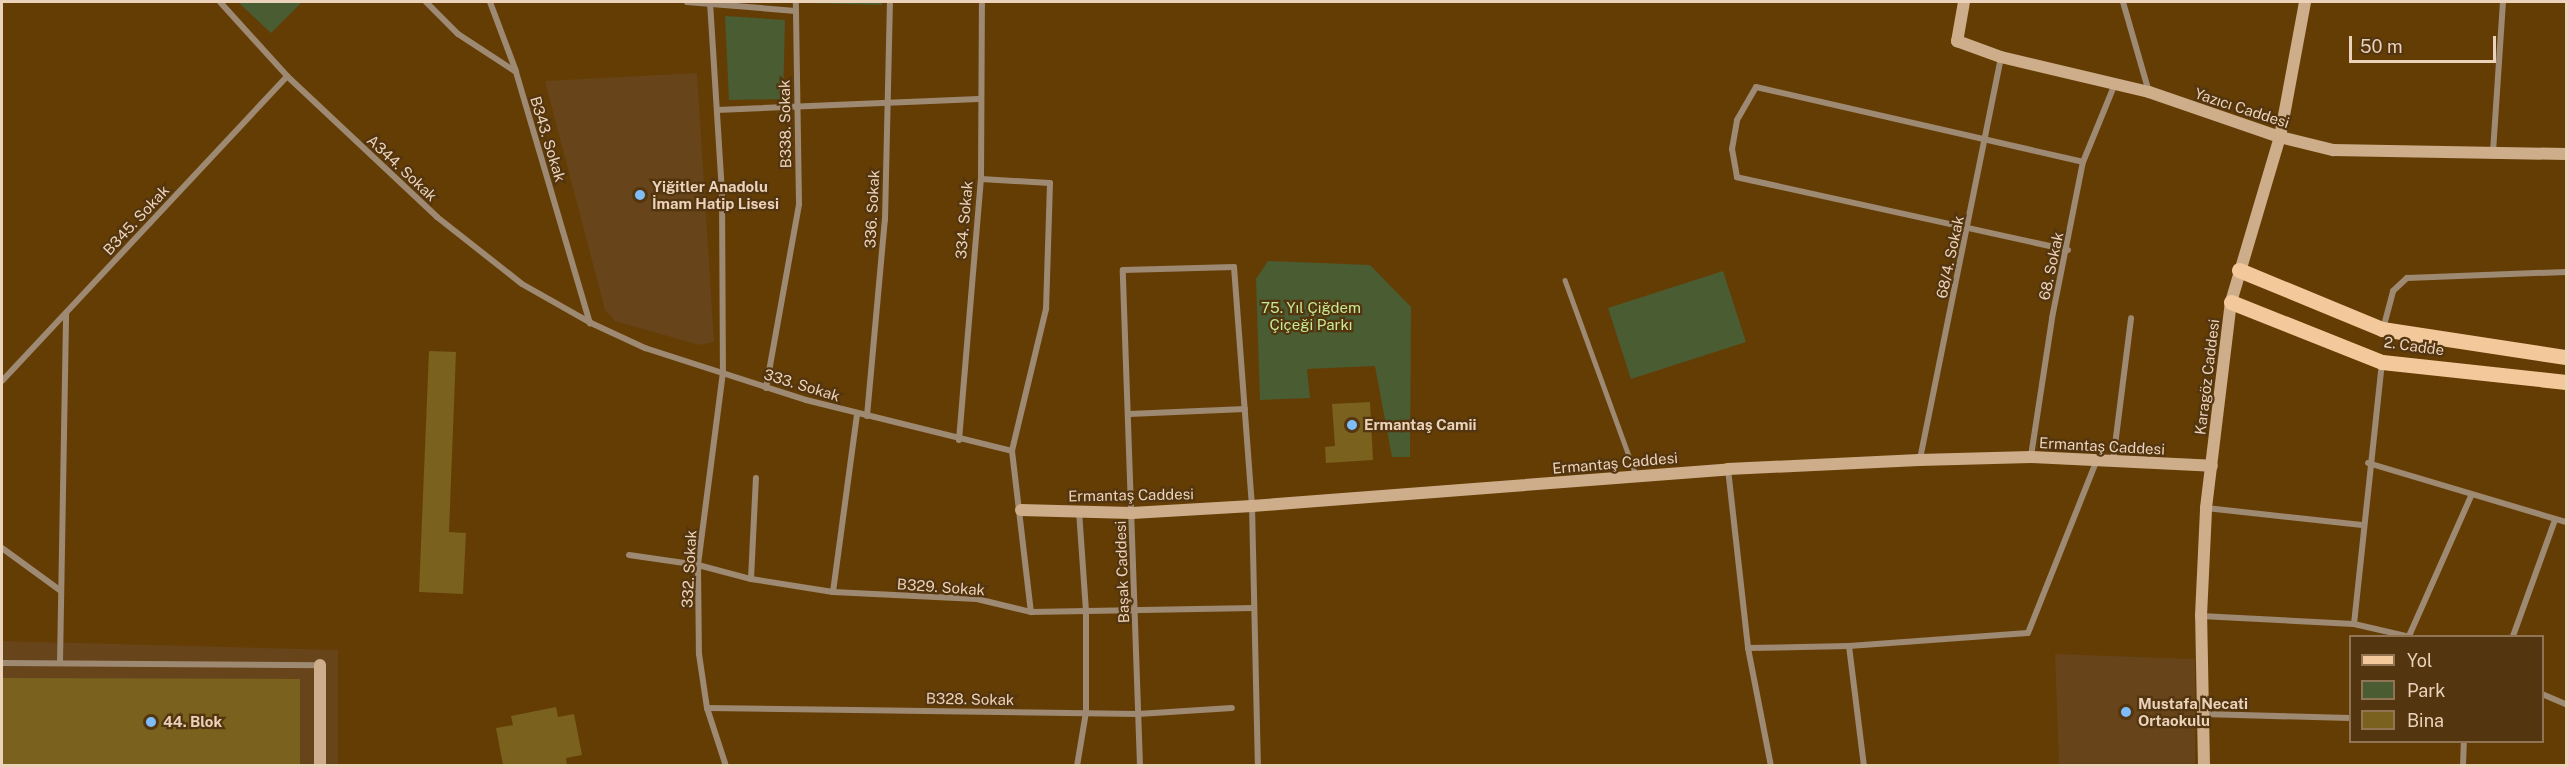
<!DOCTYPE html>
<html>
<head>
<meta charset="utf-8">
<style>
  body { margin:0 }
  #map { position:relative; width:2568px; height:767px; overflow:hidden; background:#643d05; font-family:"Public Sans",sans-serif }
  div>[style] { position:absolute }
  .built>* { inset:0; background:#674419 }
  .green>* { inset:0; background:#4a5c32 }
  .building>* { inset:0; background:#7a611e }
  .lane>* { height:4.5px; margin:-2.25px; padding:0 2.25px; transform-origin:2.25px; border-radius:2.25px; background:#9e8973 }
  .street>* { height:6px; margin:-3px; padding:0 3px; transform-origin:3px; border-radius:3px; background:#9e8973 }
  .secondary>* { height:12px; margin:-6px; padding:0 6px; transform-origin:6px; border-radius:6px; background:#cead8b }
  .primary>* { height:15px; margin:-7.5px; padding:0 7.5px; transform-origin:7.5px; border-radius:7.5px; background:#f3c99c }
  .dots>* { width:16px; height:16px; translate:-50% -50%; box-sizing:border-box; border:3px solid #53350f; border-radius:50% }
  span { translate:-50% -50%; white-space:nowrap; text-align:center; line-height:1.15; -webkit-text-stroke:4.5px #53350f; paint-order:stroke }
  .street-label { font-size:15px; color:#ebd3bb }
  .poi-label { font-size:15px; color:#ebd3bb; font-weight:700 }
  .left { translate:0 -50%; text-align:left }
  .park-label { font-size:15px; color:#c6eb95 }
  .frame { position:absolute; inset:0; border:3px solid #ebd3bb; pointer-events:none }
  .legend { position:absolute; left:2349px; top:635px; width:195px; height:108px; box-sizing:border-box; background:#53350f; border:2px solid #907454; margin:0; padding:8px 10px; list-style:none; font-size:18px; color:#ebd3bb }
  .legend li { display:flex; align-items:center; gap:12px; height:30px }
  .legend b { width:30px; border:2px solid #907454 }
  .scale { position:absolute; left:2349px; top:36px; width:147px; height:27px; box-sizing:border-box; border:3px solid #ebd3bb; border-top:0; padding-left:8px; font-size:18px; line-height:21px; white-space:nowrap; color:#ebd3bb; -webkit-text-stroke:4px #53350f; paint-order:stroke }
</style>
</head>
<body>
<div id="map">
  <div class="built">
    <div style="clip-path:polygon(697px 73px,714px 342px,699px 345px,615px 321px,605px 310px,545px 81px)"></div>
    <div style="clip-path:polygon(2px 641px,338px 650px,338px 765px,2px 766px)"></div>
    <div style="clip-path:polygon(2055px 654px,2195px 659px,2195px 765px,2059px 765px)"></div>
  </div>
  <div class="green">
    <div style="clip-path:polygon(238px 2px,302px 2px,271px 33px)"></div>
    <div style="clip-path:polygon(808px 2px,882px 2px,882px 5px,808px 3px)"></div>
    <div style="clip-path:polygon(725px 16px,785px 20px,783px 99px,729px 100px)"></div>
    <div style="clip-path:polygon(1268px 261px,1370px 265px,1411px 307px,1410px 457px,1392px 457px,1375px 366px,1307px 369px,1310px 398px,1260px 400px,1256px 279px)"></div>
    <div style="clip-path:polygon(1723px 271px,1746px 342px,1631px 379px,1608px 308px)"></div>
  </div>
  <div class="building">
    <div style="clip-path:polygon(429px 351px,456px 352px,449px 532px,466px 533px,463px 594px,419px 592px)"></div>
    <div style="clip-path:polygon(1370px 402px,1373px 460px,1326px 463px,1325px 447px,1335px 446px,1332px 404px)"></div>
    <div style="clip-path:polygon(2px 678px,300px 679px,300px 765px,2px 765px)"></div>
    <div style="clip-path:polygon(556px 707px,558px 717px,574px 714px,582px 755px,566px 758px,567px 765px,503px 765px,496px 728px,513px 725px,511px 716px)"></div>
  </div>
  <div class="lane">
    <div style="left:1565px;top:280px;width:208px;rotate:70deg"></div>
  </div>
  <div class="street">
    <div style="left:220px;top:2px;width:100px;rotate:47.8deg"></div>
    <div style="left:287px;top:76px;width:206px;rotate:43.2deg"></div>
    <div style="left:437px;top:217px;width:108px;rotate:38.2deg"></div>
    <div style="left:522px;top:284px;width:79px;rotate:29.5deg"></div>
    <div style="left:591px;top:323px;width:60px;rotate:24.8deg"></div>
    <div style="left:645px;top:348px;width:169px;rotate:17.9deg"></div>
    <div style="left:806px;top:400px;width:212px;rotate:13.9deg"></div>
    <div style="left:426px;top:2px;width:45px;rotate:45deg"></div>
    <div style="left:458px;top:34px;width:69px;rotate:33.2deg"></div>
    <div style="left:516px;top:72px;width:262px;rotate:73.6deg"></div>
    <div style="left:490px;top:2px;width:74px;rotate:69.4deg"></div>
    <div style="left:687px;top:2px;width:109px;rotate:4.7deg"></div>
    <div style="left:710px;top:2px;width:190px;rotate:86.4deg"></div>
    <div style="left:722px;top:192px;width:180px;rotate:89.7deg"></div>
    <div style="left:723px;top:372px;width:195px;rotate:97.4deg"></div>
    <div style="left:698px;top:565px;width:89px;rotate:89.4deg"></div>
    <div style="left:699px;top:654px;width:55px;rotate:81.6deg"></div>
    <div style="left:707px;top:708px;width:61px;rotate:71.9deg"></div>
    <div style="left:2123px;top:2px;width:94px;rotate:73.9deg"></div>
    <div style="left:717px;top:110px;width:262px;rotate:-2.4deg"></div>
    <div style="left:2493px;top:152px;width:150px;rotate:-86.2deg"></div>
    <div style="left:981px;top:179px;width:69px;rotate:3.3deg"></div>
    <div style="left:1050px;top:183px;width:126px;rotate:91.8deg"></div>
    <div style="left:1046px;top:309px;width:146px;rotate:103.5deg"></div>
    <div style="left:1012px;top:451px;width:162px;rotate:83.3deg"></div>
    <div style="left:2068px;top:250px;width:339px;rotate:-167.6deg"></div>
    <div style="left:1737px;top:177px;width:28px;rotate:-100deg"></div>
    <div style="left:1732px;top:149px;width:29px;rotate:-80deg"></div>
    <div style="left:1737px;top:120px;width:38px;rotate:-60deg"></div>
    <div style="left:1756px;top:87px;width:335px;rotate:12.9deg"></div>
    <div style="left:2383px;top:329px;width:39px;rotate:-75deg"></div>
    <div style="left:2393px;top:291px;width:19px;rotate:-43deg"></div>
    <div style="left:2407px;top:278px;width:159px;rotate:-2.2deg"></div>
    <div style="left:2px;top:381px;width:417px;rotate:-46.9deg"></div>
    <div style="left:766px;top:388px;width:187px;rotate:-79.8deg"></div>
    <div style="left:799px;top:204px;width:202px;rotate:-90.9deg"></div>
    <div style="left:1129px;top:414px;width:116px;rotate:-2.5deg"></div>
    <div style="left:867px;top:416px;width:197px;rotate:-84.8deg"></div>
    <div style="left:885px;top:220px;width:218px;rotate:-88.7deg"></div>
    <div style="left:959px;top:440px;width:262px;rotate:-85.2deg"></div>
    <div style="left:981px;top:179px;width:177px;rotate:-89.7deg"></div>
    <div style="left:2031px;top:456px;width:140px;rotate:-81.3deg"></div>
    <div style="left:2052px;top:318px;width:159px;rotate:-78.8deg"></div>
    <div style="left:2083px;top:162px;width:82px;rotate:-67.8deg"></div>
    <div style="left:1920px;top:459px;width:410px;rotate:-78.6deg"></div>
    <div style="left:2113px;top:461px;width:144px;rotate:-82.8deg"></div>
    <div style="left:2368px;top:463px;width:207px;rotate:16.6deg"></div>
    <div style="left:1728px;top:469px;width:180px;rotate:83.6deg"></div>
    <div style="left:1748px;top:648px;width:120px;rotate:79deg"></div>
    <div style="left:2206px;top:508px;width:157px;rotate:6.2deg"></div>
    <div style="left:2px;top:548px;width:73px;rotate:36.1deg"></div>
    <div style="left:629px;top:555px;width:70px;rotate:8.2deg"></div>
    <div style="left:698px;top:565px;width:55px;rotate:14.8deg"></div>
    <div style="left:751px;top:579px;width:83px;rotate:9deg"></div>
    <div style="left:833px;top:592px;width:144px;rotate:2.8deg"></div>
    <div style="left:977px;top:599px;width:56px;rotate:13.5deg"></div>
    <div style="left:1031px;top:612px;width:223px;rotate:-1deg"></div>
    <div style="left:751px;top:579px;width:101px;rotate:-87.2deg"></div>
    <div style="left:833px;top:592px;width:180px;rotate:-82.3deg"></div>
    <div style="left:2201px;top:616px;width:153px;rotate:3deg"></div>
    <div style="left:2354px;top:624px;width:53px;rotate:13deg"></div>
    <div style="left:2354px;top:624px;width:263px;rotate:-83.9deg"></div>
    <div style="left:2409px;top:636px;width:155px;rotate:-66.1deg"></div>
    <div style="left:2513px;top:636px;width:123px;rotate:-70.1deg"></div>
    <div style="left:1849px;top:646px;width:179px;rotate:-4.2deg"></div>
    <div style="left:2028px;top:633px;width:186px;rotate:-68.3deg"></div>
    <div style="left:1748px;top:648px;width:101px;rotate:-1.1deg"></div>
    <div style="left:1849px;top:646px;width:121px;rotate:82.9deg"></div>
    <div style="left:2px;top:663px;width:318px;rotate:0.4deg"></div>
    <div style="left:60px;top:663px;width:350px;rotate:-89deg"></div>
    <div style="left:2542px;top:694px;width:26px;rotate:23deg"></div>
    <div style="left:707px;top:708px;width:431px;rotate:0.8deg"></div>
    <div style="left:1138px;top:714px;width:94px;rotate:-3.7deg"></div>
    <div style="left:2203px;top:714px;width:147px;rotate:1.6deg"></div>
    <div style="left:1077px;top:766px;width:55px;rotate:-80.5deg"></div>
    <div style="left:1086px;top:712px;width:101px;rotate:-90deg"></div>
    <div style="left:1086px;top:611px;width:99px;rotate:-94deg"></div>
    <div style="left:1140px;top:766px;width:496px;rotate:-92deg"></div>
    <div style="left:1123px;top:270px;width:111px;rotate:-1.5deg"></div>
    <div style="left:1234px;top:267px;width:240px;rotate:85.7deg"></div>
    <div style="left:1252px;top:506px;width:260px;rotate:88.7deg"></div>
    <div style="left:2463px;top:766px;width:24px;rotate:-88deg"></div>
  </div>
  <div class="secondary">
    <div style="left:1964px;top:2px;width:40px;rotate:100deg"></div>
    <div style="left:1957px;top:41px;width:47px;rotate:20deg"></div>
    <div style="left:2001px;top:57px;width:152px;rotate:13.3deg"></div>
    <div style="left:2149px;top:92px;width:139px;rotate:19deg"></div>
    <div style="left:2280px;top:137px;width:55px;rotate:13.8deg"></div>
    <div style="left:2333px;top:150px;width:233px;rotate:1deg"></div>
    <div style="left:1021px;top:510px;width:111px;rotate:1.5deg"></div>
    <div style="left:1132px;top:513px;width:120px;rotate:-3.3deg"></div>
    <div style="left:1252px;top:506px;width:477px;rotate:-4.4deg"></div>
    <div style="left:1728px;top:469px;width:191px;rotate:-2.7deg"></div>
    <div style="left:1919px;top:460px;width:112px;rotate:-1.5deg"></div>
    <div style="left:2031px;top:457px;width:181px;rotate:2.8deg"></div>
    <div style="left:320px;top:665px;width:101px;rotate:90deg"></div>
    <div style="left:2204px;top:766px;width:150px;rotate:-91.1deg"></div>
    <div style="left:2201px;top:616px;width:108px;rotate:-87.3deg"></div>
    <div style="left:2206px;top:508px;width:208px;rotate:-83.1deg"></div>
    <div style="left:2231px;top:302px;width:172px;rotate:-73.5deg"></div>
    <div style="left:2280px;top:137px;width:137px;rotate:-79.5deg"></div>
  </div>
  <div class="primary">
    <div style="left:2239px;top:270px;width:155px;rotate:22.4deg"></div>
    <div style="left:2382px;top:329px;width:186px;rotate:8.7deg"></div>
    <div style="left:2231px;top:302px;width:162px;rotate:21.7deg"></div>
    <div style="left:2382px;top:362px;width:185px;rotate:6.2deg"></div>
  </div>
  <div class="dots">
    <div style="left:640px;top:195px;background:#7ebdf9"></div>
    <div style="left:1352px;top:425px;background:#7ebdf9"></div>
    <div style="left:2126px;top:712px;background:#7ebdf9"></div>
    <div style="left:151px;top:722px;background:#7ebdf9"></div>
  </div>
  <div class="street-label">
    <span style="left:2242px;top:108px;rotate:18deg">Yazıcı Caddesi</span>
    <span style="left:785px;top:124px;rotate:-91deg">B338. Sokak</span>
    <span style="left:548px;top:139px;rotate:73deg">B343. Sokak</span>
    <span style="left:402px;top:168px;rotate:43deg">A344. Sokak</span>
    <span style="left:872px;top:209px;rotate:-87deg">336. Sokak</span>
    <span style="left:136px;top:220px;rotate:-47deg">B345. Sokak</span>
    <span style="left:964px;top:220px;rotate:-85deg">334. Sokak</span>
    <span style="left:1950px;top:257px;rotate:-78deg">68/4. Sokak</span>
    <span style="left:2051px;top:266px;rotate:-78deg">68. Sokak</span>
    <span style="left:2414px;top:346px;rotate:8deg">2. Cadde</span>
    <span style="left:2207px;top:377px;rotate:-83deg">Karagöz Caddesi</span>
    <span style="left:802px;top:385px;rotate:17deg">333. Sokak</span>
    <span style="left:2102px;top:446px;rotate:3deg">Ermantaş Caddesi</span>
    <span style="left:1615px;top:463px;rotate:-5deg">Ermantaş Caddesi</span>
    <span style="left:1131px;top:495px;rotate:-1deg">Ermantaş Caddesi</span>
    <span style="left:689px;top:569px;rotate:-87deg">332. Sokak</span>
    <span style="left:1122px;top:572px;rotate:-92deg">Başak Caddesi</span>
    <span style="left:941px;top:587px;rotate:4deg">B329. Sokak</span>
    <span style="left:970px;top:699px;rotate:1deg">B328. Sokak</span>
  </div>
  <div class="poi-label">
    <span class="left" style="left:652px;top:195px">Yiğitler Anadolu<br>İmam Hatip Lisesi</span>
    <span class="left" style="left:1364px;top:425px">Ermantaş Camii</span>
    <span class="left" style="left:2138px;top:712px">Mustafa Necati<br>Ortaokulu</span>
    <span class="left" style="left:163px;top:722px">44. Blok</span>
  </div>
  <div class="park-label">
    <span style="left:1311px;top:316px">75. Yıl Çiğdem<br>Çiçeği Parkı</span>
  </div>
  <div class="frame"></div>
  <ul class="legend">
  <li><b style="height:8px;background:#f3c99c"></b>Yol</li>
  <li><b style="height:16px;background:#4a5c32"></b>Park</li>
  <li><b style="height:16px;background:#7a611e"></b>Bina</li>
  </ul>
  <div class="scale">50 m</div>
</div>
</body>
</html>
